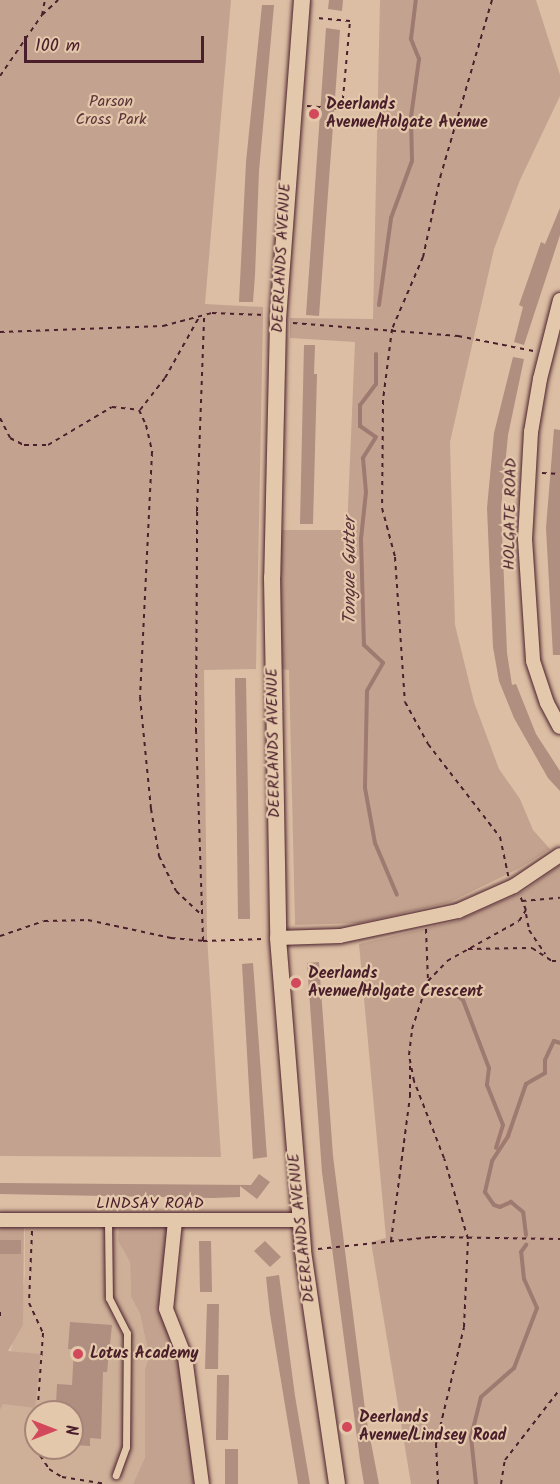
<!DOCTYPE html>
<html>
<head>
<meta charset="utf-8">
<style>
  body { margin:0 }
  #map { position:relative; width:560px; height:1484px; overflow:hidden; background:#dbbea3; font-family:Kalam,sans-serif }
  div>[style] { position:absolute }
  .built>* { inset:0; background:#ceb098 }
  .green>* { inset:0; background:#c3a38f }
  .stream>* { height:4px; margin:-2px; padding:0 2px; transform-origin:2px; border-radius:2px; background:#9e7a70 }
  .building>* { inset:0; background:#b08e80 }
  .path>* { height:2px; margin-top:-1px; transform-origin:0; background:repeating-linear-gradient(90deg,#4a1f2b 0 4.5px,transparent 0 9px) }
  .roads { filter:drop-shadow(0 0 2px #4a1f2b) drop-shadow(0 0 2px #4a1f2b) }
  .service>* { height:7px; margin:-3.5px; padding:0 3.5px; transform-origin:3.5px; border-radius:3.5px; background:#e4c8ab }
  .minor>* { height:14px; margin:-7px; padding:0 7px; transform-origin:7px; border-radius:7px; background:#e4c8ab }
  .tertiary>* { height:16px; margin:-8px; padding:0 8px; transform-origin:8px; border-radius:8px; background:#e4c8ab }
  .dots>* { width:16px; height:16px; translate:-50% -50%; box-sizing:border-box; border:3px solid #e4c8ab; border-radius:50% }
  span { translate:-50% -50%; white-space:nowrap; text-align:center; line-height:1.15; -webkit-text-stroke:4.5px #e4c8ab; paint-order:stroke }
  .park-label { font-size:16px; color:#5c333a }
  .poi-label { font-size:16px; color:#4a1f2b; font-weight:700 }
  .left { translate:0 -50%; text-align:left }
  .street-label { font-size:16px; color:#4a1f2b }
  .water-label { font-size:18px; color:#5b3139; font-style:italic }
  .north { position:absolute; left:24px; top:1400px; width:60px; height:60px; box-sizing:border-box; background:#e4c8ab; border:2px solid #a68478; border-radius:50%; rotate:90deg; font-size:16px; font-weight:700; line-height:24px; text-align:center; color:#4a1f2b }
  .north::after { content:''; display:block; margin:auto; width:21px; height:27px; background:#d1495b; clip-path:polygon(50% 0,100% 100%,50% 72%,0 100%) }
  .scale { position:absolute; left:24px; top:36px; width:180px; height:27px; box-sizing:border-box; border:3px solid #4a1f2b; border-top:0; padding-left:8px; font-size:18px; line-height:21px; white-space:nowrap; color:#4a1f2b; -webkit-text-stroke:4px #e4c8ab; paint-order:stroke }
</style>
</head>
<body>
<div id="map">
  <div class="built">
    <div style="clip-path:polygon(evenodd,25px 1227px,119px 1228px,118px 1241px,130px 1262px,131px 1297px,140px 1314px,149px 1356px,145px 1369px,145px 1457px,133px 1484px,0 1484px,0 1410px,25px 1276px,25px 1227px,36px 1412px,72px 1412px,72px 1448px,36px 1448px,36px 1412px)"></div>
  </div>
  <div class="green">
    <div style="clip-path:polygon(0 0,231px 0,205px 304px,263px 307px,263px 317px,256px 669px,204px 670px,207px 936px,221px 1157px,0 1156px)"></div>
    <div style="clip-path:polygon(380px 0,536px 0,560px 75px,560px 96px,520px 180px,494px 249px,450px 442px,455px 625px,474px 702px,499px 769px,520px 799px,533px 830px,550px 849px,518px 869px,450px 902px,360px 923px,295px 925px,289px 670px,281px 669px,281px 530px,347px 530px,355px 342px,290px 338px,290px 318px,373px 319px)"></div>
    <div style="clip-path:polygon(560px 865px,560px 1484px,411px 1484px,371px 1242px,386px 1238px,359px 944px,457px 921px,524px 891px)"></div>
    <div style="clip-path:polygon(0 1220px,24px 1220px,23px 1325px,8px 1351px,41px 1354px,35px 1408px,3px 1404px,0 1410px)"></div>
    <div style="clip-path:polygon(168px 1227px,164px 1278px,199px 1484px,133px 1484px,145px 1457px,145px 1369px,149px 1356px,140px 1314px,131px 1297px,130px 1262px,118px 1241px,119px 1228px)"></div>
  </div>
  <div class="stream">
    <div style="left:379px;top:305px;width:88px;rotate:-82.1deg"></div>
    <div style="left:391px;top:218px;width:61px;rotate:-69.8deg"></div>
    <div style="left:412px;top:161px;width:44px;rotate:-91.3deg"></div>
    <div style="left:411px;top:117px;width:59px;rotate:-82.1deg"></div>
    <div style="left:419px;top:59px;width:22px;rotate:-112deg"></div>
    <div style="left:411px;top:39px;width:39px;rotate:-83deg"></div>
    <div style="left:376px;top:354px;width:30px;rotate:90deg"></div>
    <div style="left:376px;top:384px;width:26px;rotate:127deg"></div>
    <div style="left:360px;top:405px;width:21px;rotate:90deg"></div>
    <div style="left:360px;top:426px;width:19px;rotate:35deg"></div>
    <div style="left:376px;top:437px;width:25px;rotate:122deg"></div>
    <div style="left:363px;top:458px;width:34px;rotate:85deg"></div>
    <div style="left:366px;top:492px;width:47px;rotate:96.1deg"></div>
    <div style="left:361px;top:539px;width:106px;rotate:88.4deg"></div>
    <div style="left:364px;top:645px;width:26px;rotate:43deg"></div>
    <div style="left:383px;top:663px;width:32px;rotate:120deg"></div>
    <div style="left:367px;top:691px;width:97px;rotate:91.2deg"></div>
    <div style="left:365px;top:788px;width:56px;rotate:79.7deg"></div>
    <div style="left:375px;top:843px;width:56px;rotate:67.1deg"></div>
    <div style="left:453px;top:992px;width:13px;rotate:39deg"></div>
    <div style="left:463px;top:1000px;width:73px;rotate:69.1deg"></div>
    <div style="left:489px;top:1068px;width:17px;rotate:97deg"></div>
    <div style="left:487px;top:1085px;width:43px;rotate:68.2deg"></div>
    <div style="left:503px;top:1125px;width:24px;rotate:107deg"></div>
    <div style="left:526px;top:1235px;width:23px;rotate:-97deg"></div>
    <div style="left:523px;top:1212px;width:16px;rotate:-140deg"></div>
    <div style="left:511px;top:1202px;width:12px;rotate:156deg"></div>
    <div style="left:500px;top:1207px;width:6px;rotate:-162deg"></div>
    <div style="left:494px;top:1205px;width:16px;rotate:-125deg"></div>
    <div style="left:485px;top:1192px;width:32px;rotate:-77deg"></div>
    <div style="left:492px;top:1161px;width:30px;rotate:-57deg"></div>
    <div style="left:508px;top:1136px;width:55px;rotate:-70.9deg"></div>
    <div style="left:526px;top:1084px;width:22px;rotate:-30deg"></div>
    <div style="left:545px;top:1073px;width:13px;rotate:-90deg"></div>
    <div style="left:545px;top:1060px;width:21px;rotate:-65deg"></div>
    <div style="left:554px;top:1041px;width:6px;rotate:18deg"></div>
    <div style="left:476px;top:1484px;width:47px;rotate:-96.1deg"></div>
    <div style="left:471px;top:1437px;width:41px;rotate:-76deg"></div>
    <div style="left:481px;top:1397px;width:44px;rotate:-41.3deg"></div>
    <div style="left:514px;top:1368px;width:64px;rotate:-69deg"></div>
    <div style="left:537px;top:1308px;width:32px;rotate:-114deg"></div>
    <div style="left:524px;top:1279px;width:27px;rotate:-96deg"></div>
    <div style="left:521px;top:1252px;width:9px;rotate:-54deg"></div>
  </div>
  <div class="building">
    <div style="clip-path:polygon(329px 0,343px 0,342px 11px,328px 9px)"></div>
    <div style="clip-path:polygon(262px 5px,274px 5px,259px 171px,255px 275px,253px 302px,239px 302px,246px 162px)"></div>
    <div style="clip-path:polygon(326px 28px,340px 30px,319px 316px,306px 315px)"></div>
    <div style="clip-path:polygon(560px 208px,560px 235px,524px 345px,514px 342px,523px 307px,519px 305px,541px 242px,545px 244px)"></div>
    <div style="clip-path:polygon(304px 345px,315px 345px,314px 374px,317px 374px,313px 524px,300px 524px)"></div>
    <div style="clip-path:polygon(513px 357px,524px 359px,508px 435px,501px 508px,507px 653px,512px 685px,516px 684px,536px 734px,560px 771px,560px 791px,548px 778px,514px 718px,499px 681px,493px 647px,487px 508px,494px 433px)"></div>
    <div style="clip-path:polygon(554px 429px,560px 430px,560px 655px,553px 655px,546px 528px)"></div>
    <div style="clip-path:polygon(235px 678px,246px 678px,250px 919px,238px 919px)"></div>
    <div style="clip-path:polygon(319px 962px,333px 1156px,366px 1417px,379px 1484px,364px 1484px,360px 1460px,322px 1172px,307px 963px)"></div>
    <div style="clip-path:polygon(253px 963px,267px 1157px,253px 1159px,242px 964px)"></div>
    <div style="clip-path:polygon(259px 1174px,270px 1182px,257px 1199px,240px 1186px,240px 1197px,212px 1198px,0 1194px,0 1183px,251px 1185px)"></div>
    <div style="clip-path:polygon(0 1240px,21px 1240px,21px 1254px,0 1254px)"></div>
    <div style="clip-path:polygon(199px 1241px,211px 1241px,212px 1292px,200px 1292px)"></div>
    <div style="clip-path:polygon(265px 1241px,281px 1257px,270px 1267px,254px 1251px)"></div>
    <div style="clip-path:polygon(279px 1275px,295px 1396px,310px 1484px,298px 1484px,270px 1314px,266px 1277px)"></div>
    <div style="clip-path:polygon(207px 1304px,219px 1304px,218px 1369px,205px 1369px)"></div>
    <div style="clip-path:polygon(70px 1322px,112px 1325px,107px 1372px,103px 1372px,101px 1439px,90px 1438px,90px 1446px,72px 1445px,72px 1412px,63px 1412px,63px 1404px,56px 1404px,57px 1384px,72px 1385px,74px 1349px,68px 1349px)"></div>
    <div style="clip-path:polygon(217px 1375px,229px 1375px,228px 1440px,216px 1440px)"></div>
    <div style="clip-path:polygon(225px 1449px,238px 1449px,238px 1484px,225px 1484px)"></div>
  </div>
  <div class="path">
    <div style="left:492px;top:0;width:181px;rotate:106.3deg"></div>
    <div style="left:441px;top:174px;width:85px;rotate:102.2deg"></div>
    <div style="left:423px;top:257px;width:78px;rotate:113.3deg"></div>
    <div style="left:392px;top:329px;width:72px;rotate:97.2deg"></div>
    <div style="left:383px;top:400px;width:108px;rotate:90.5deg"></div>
    <div style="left:382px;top:508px;width:51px;rotate:75.1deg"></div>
    <div style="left:395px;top:557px;width:145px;rotate:86.1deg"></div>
    <div style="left:405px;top:702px;width:48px;rotate:61.3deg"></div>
    <div style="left:428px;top:744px;width:118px;rotate:52.3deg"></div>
    <div style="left:500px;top:837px;width:40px;rotate:78deg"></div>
    <div style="left:42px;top:15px;width:15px;rotate:-79deg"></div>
    <div style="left:0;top:76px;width:74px;rotate:-55.5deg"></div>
    <div style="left:42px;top:15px;width:22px;rotate:-43deg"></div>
    <div style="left:307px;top:106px;width:35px;rotate:5deg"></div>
    <div style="left:342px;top:109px;width:88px;rotate:-84.8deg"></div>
    <div style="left:350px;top:21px;width:36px;rotate:-175deg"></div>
    <div style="left:293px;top:323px;width:166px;rotate:4.5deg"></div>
    <div style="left:458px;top:336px;width:77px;rotate:11.2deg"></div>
    <div style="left:0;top:332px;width:163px;rotate:-2.1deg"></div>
    <div style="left:163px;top:326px;width:51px;rotate:-14.9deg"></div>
    <div style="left:212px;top:313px;width:52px;rotate:2.2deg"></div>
    <div style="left:140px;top:410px;width:41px;rotate:-52deg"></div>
    <div style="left:165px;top:378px;width:68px;rotate:-60.8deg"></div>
    <div style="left:0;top:418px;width:22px;rotate:63deg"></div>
    <div style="left:10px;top:438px;width:16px;rotate:27deg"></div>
    <div style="left:24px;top:445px;width:24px"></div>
    <div style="left:48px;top:445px;width:74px;rotate:-30.7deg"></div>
    <div style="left:112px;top:407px;width:27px;rotate:6deg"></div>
    <div style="left:139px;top:410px;width:17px;rotate:65deg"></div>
    <div style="left:146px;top:425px;width:28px;rotate:77deg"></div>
    <div style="left:152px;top:452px;width:245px;rotate:92.8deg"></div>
    <div style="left:140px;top:697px;width:113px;rotate:84.4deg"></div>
    <div style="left:151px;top:809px;width:48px;rotate:80.3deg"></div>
    <div style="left:159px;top:856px;width:39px;rotate:64deg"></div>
    <div style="left:176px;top:891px;width:34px;rotate:43deg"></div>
    <div style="left:542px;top:473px;width:18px;rotate:3deg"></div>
    <div style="left:522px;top:901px;width:38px;rotate:-5deg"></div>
    <div style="left:526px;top:914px;width:16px;rotate:79deg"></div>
    <div style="left:529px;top:930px;width:29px;rotate:56deg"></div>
    <div style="left:426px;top:929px;width:51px;rotate:87.8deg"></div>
    <div style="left:0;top:936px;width:46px;rotate:-18.8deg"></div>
    <div style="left:44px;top:921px;width:44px;rotate:-1.3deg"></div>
    <div style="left:88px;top:920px;width:85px;rotate:12.2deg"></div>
    <div style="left:171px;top:938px;width:32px;rotate:5deg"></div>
    <div style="left:203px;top:941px;width:60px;rotate:-1.9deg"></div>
    <div style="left:203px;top:941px;width:209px;rotate:-91.9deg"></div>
    <div style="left:196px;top:732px;width:221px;rotate:-89.7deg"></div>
    <div style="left:197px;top:511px;width:195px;rotate:-87.9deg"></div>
    <div style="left:468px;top:949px;width:64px;rotate:-0.9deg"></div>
    <div style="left:532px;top:948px;width:24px;rotate:33deg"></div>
    <div style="left:552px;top:961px;width:8px"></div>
    <div style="left:32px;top:1231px;width:72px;rotate:92.4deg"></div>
    <div style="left:29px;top:1303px;width:33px;rotate:65deg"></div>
    <div style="left:43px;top:1333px;width:115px;rotate:94deg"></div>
    <div style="left:35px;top:1448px;width:25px;rotate:56deg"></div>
    <div style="left:49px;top:1469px;width:15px;rotate:32deg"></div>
    <div style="left:62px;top:1477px;width:45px;rotate:9deg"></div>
    <div style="left:391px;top:1241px;width:145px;rotate:-82.5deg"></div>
    <div style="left:410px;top:1097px;width:33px;rotate:-90deg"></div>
    <div style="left:318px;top:1249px;width:115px;rotate:-6deg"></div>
    <div style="left:432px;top:1237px;width:128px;rotate:0.9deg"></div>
    <div style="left:0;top:1312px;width:6px;rotate:90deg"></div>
    <div style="left:438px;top:1484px;width:40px;rotate:-92.9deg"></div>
    <div style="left:436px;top:1444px;width:120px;rotate:-76.5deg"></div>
    <div style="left:464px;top:1327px;width:88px;rotate:-87.4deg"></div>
    <div style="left:468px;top:1239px;width:84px;rotate:-106.5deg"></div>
    <div style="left:444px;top:1158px;width:83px;rotate:-111.3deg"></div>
    <div style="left:414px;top:1081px;width:26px;rotate:-101deg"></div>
    <div style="left:409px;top:1055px;width:26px;rotate:-83deg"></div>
    <div style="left:412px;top:1029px;width:51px;rotate:-71.6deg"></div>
    <div style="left:428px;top:981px;width:28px;rotate:-46deg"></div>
    <div style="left:447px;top:961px;width:82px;rotate:-29.1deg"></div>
    <div style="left:519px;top:921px;width:13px;rotate:-58deg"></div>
    <div style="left:526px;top:910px;width:15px;rotate:-113deg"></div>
    <div style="left:501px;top:1484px;width:24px;rotate:-81deg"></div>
    <div style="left:505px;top:1460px;width:90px;rotate:-52.2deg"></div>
  </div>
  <div class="roads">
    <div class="service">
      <div style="left:108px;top:1221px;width:77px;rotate:89.3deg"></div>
      <div style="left:109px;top:1298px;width:39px;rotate:63deg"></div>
      <div style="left:127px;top:1333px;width:114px;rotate:90.5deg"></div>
      <div style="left:126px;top:1447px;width:30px;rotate:110deg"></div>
    </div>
    <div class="minor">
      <div style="left:560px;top:300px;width:81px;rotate:104.2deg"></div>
      <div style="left:540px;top:379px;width:54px;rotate:99.6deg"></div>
      <div style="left:531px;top:432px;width:107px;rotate:93.2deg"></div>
      <div style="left:525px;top:539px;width:122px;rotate:86.2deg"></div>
      <div style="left:533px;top:661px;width:44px;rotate:71.6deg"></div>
      <div style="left:547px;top:703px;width:27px;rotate:62deg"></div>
      <div style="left:278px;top:938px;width:62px;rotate:-1.8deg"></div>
      <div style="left:340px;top:936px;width:121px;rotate:-12deg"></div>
      <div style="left:458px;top:911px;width:61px;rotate:-24.1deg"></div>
      <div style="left:514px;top:886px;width:55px;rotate:-34deg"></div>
      <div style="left:0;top:1220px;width:300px"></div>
      <div style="left:175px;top:1221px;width:88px;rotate:95.8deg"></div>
      <div style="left:166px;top:1309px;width:52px;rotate:68.4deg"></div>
      <div style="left:185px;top:1357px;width:128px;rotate:82.4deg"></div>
    </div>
    <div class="tertiary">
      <div style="left:302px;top:0;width:323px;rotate:94.3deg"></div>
      <div style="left:278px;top:322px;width:255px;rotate:91.3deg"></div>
      <div style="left:272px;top:577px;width:361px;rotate:89deg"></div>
      <div style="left:278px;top:938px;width:314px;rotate:85.4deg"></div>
      <div style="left:303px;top:1251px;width:235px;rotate:81.7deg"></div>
    </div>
  </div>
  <div class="dots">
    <div style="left:314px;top:114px;background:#d1495b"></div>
    <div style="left:296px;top:983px;background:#d1495b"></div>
    <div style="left:78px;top:1354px;background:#d1495b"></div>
    <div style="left:347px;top:1427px;background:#d1495b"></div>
  </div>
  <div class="park-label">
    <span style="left:111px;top:111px">Parson<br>Cross Park</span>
  </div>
  <div class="poi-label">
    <span class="left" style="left:326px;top:114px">Deerlands<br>Avenue/Holgate Avenue</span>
    <span class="left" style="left:308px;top:983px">Deerlands<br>Avenue/Holgate Crescent</span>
    <span class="left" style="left:90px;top:1354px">Lotus Academy</span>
    <span class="left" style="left:359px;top:1427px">Deerlands<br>Avenue/Lindsey Road</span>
  </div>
  <div class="street-label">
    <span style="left:282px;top:258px;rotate:-87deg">DEERLANDS AVENUE</span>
    <span style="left:511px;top:514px;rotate:-89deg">HOLGATE ROAD</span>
    <span style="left:274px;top:743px;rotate:-91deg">DEERLANDS AVENUE</span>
    <span style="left:150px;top:1204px">LINDSAY ROAD</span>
    <span style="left:302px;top:1228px;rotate:-96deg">DEERLANDS AVENUE</span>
  </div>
  <div class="water-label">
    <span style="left:351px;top:571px;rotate:-90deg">Tongue Gutter</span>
  </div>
  <div class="north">N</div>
  <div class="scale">100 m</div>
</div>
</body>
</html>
